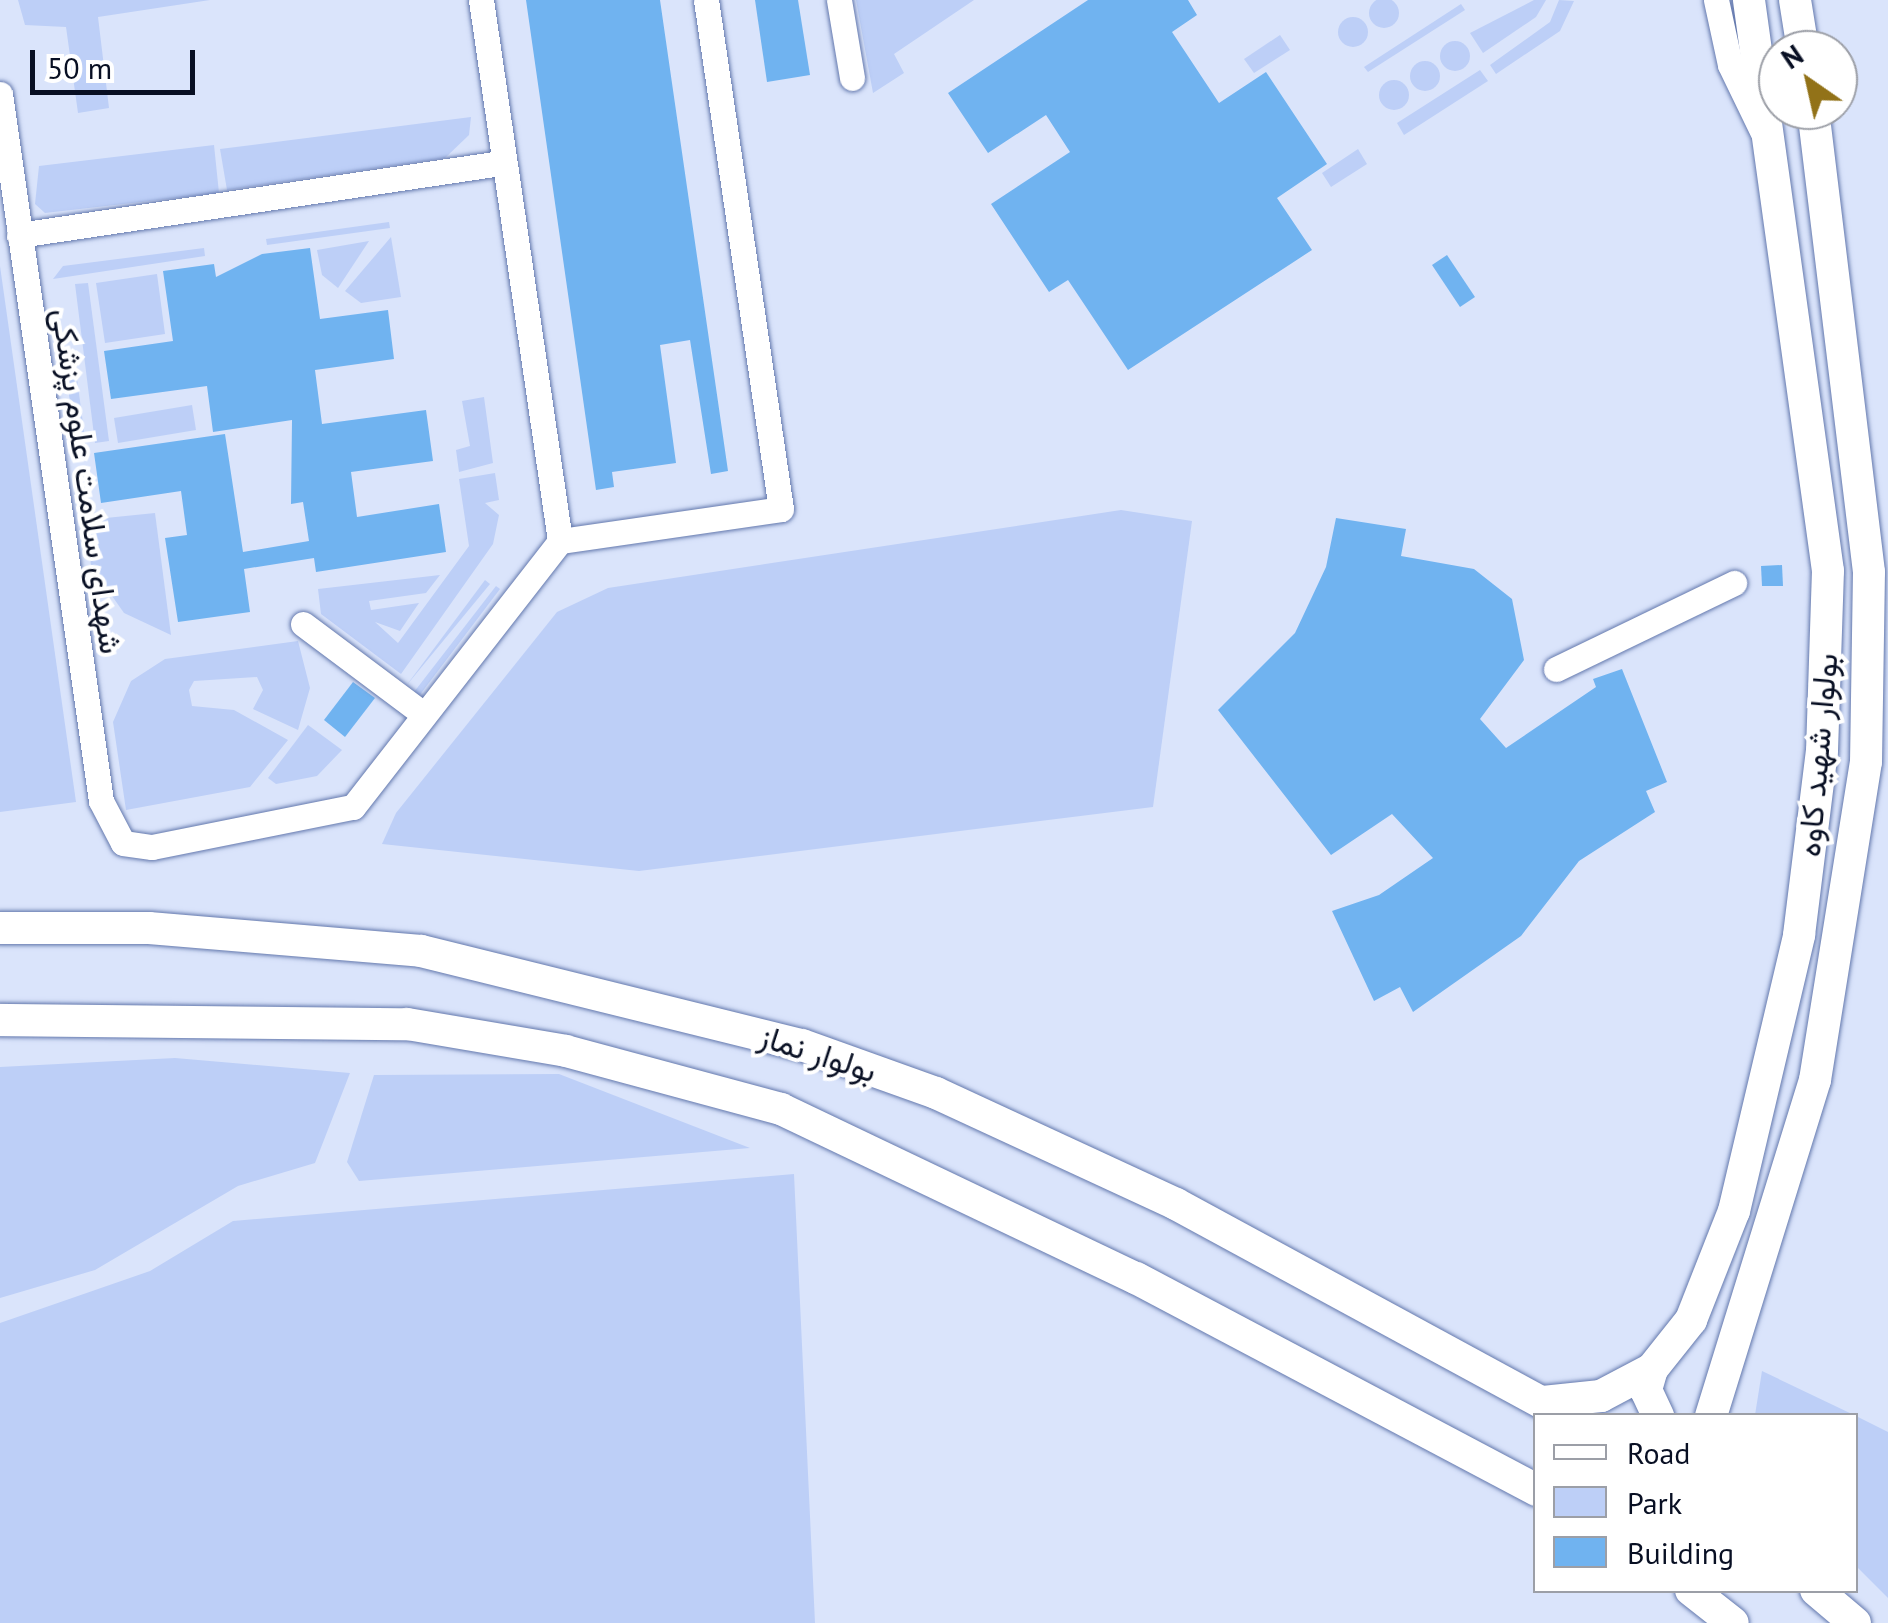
<!DOCTYPE html>
<html>
<head>
<meta charset="utf-8">
<style>
  body { margin:0 }
  #map { position:relative; width:1888px; height:1623px; overflow:hidden; background:#dae4fb; font-family:"PT Sans",Vazirmatn,sans-serif }
  div>[style] { position:absolute }
  .green>* { inset:0; background:#bdcff7 }
  .round { border-radius:50% }
  .building>* { inset:0; background:#70b3f0 }
  .roads { filter:drop-shadow(0 0 2px #6378ad) drop-shadow(0 0 2px #6378ad) }
  .minor>* { height:25px; margin:-12.5px; padding:0 12.5px; transform-origin:12.5px; border-radius:12.5px; background:#fff }
  .major>* { height:32px; margin:-16px; padding:0 16px; transform-origin:16px; border-radius:16px; background:#fff }
  span { translate:-50% -50%; white-space:nowrap; text-align:center; line-height:1.15; -webkit-text-stroke:8px #fff; paint-order:stroke }
  .street-label { font-size:32px; color:#080f23 }
  .legend { position:absolute; left:1533px; top:1413px; width:325px; height:180px; box-sizing:border-box; background:#fff; border:2px solid #9c9fa7; margin:0; padding:12px 18px; list-style:none; font-size:30px; color:#080f23 }
  .legend li { display:flex; align-items:center; gap:20px; height:50px }
  .legend b { width:50px; border:2px solid #9c9fa7 }
  .north { position:absolute; left:1758px; top:30px; width:100px; height:100px; box-sizing:border-box; background:#fff; border:2px solid #9c9fa7; border-radius:50%; rotate:326deg; font-size:28px; font-weight:700; line-height:40px; text-align:center; color:#080f23 }
  .north::after { content:''; display:block; margin:auto; width:35px; height:45px; background:#927218; clip-path:polygon(50% 0,100% 100%,50% 72%,0 100%) }
  .scale { position:absolute; left:30px; top:50px; width:165px; height:45px; box-sizing:border-box; border:5px solid #080f23; border-top:0; padding-left:12px; font-size:30px; line-height:35px; white-space:nowrap; color:#080f23; -webkit-text-stroke:8px #fff; paint-order:stroke }
</style>
</head>
<body>
<div id="map">
  <div class="green">
    <div class="round" style="left:1369px;top:-2px;width:30px;height:30px"></div>
    <div style="clip-path:polygon(18px 0,210px 0,98px 17px,109px 108px,78px 113px,66px 27px,25px 25px)"></div>
    <div style="clip-path:polygon(856px 0,974px 0,894px 54px,904px 73px,873px 93px)"></div>
    <div style="clip-path:polygon(1534px 0,1546px 0,1536px 17px,1483px 53px,1470px 33px)"></div>
    <div style="clip-path:polygon(1559px 0,1574px 1px,1560px 31px,1496px 74px,1490px 65px,1550px 22px)"></div>
    <div style="clip-path:polygon(1461px 4px,1465px 10px,1368px 72px,1364px 67px)"></div>
    <div class="round" style="left:1338px;top:17px;width:30px;height:30px"></div>
    <div style="clip-path:polygon(1280px 35px,1290px 50px,1254px 73px,1244px 59px)"></div>
    <div class="round" style="left:1440px;top:41px;width:30px;height:30px"></div>
    <div class="round" style="left:1410px;top:61px;width:30px;height:30px"></div>
    <div style="clip-path:polygon(1480px 70px,1488px 81px,1404px 135px,1397px 123px)"></div>
    <div class="round" style="left:1379px;top:80px;width:30px;height:30px"></div>
    <div style="clip-path:polygon(471px 117px,469px 135px,445px 158px,227px 190px,220px 149px)"></div>
    <div style="clip-path:polygon(214px 145px,219px 193px,45px 213px,35px 204px,39px 166px)"></div>
    <div style="clip-path:polygon(1358px 149px,1367px 164px,1331px 187px,1322px 173px)"></div>
    <div style="clip-path:polygon(389px 222px,390px 228px,267px 245px,266px 239px)"></div>
    <div style="clip-path:polygon(391px 237px,401px 297px,361px 303px,345px 291px)"></div>
    <div style="clip-path:polygon(369px 241px,338px 288px,322px 275px,317px 250px)"></div>
    <div style="clip-path:polygon(204px 248px,205px 256px,53px 279px,63px 266px)"></div>
    <div style="clip-path:polygon(0 266px,76px 802px,0 812px)"></div>
    <div style="clip-path:polygon(157px 274px,165px 334px,105px 343px,96px 283px)"></div>
    <div style="clip-path:polygon(88px 283px,109px 441px,95px 443px,75px 284px)"></div>
    <div style="clip-path:polygon(74px 356px,86px 446px,76px 448px,64px 357px)"></div>
    <div style="clip-path:polygon(484px 397px,493px 463px,459px 472px,456px 450px,470px 446px,462px 401px)"></div>
    <div style="clip-path:polygon(192px 405px,196px 430px,118px 443px,114px 418px)"></div>
    <div style="clip-path:polygon(495px 473px,499px 500px,485px 503px,499px 515px,493px 544px,401px 674px,321px 614px,318px 589px,440px 575px,426px 593px,369px 601px,371px 610px,419px 603px,400px 631px,375px 622px,398px 643px,469px 546px,459px 479px)"></div>
    <div style="clip-path:polygon(1121px 510px,1192px 521px,1153px 807px,639px 871px,382px 844px,396px 813px,557px 612px,608px 588px)"></div>
    <div style="clip-path:polygon(155px 513px,171px 635px,124px 613px,91px 566px,86px 520px)"></div>
    <div style="clip-path:polygon(485px 580px,490px 584px,406px 686px)"></div>
    <div style="clip-path:polygon(496px 586px,500px 589px,419px 696px,414px 692px)"></div>
    <div style="clip-path:polygon(298px 641px,310px 688px,298px 730px,253px 709px,263px 690px,257px 677px,194px 681px,189px 690px,192px 706px,234px 710px,288px 740px,250px 787px,126px 810px,113px 722px,131px 681px,165px 659px)"></div>
    <div style="clip-path:polygon(308px 725px,342px 750px,317px 776px,276px 784px,268px 778px)"></div>
    <div style="clip-path:polygon(175px 1058px,350px 1073px,315px 1163px,238px 1186px,95px 1270px,0 1298px,0 1067px)"></div>
    <div style="clip-path:polygon(559px 1074px,750px 1148px,359px 1181px,347px 1162px,374px 1075px)"></div>
    <div style="clip-path:polygon(794px 1174px,815px 1623px,0 1623px,0 1323px,150px 1271px,233px 1221px)"></div>
    <div style="clip-path:polygon(1762px 1371px,1854px 1415px,1755px 1415px)"></div>
    <div style="clip-path:polygon(1856px 1416px,1888px 1432px,1888px 1598px,1856px 1566px)"></div>
  </div>
  <div class="building">
    <div style="clip-path:polygon(526px 0,660px 0,728px 471px,711px 474px,690px 340px,660px 345px,676px 463px,612px 472px,614px 487px,596px 490px)"></div>
    <div style="clip-path:polygon(755px 0,798px 0,810px 75px,767px 82px)"></div>
    <div style="clip-path:polygon(1088px 0,1188px 0,1197px 15px,1172px 32px,1219px 103px,1266px 72px,1327px 164px,1277px 198px,1312px 250px,1128px 370px,1068px 280px,1049px 292px,991px 204px,1070px 152px,1046px 115px,988px 153px,948px 93px)"></div>
    <div style="clip-path:polygon(310px 248px,320px 319px,388px 310px,394px 359px,315px 370px,322px 424px,426px 410px,433px 461px,351px 472px,357px 517px,439px 504px,446px 552px,316px 572px,314px 558px,244px 569px,250px 612px,178px 622px,165px 538px,187px 535px,181px 491px,101px 503px,94px 453px,225px 434px,243px 552px,309px 541px,303px 502px,291px 504px,292px 420px,213px 432px,207px 386px,111px 399px,104px 351px,173px 341px,163px 271px,214px 264px,216px 277px,262px 254px)"></div>
    <div style="clip-path:polygon(1447px 255px,1475px 297px,1460px 307px,1432px 265px)"></div>
    <div style="clip-path:polygon(1336px 518px,1406px 529px,1401px 556px,1474px 569px,1512px 599px,1524px 660px,1480px 719px,1506px 748px,1596px 687px,1593px 679px,1622px 669px,1667px 782px,1646px 791px,1655px 812px,1579px 861px,1521px 936px,1413px 1012px,1400px 987px,1374px 1001px,1332px 911px,1379px 895px,1433px 858px,1392px 814px,1331px 855px,1218px 710px,1295px 633px,1326px 567px)"></div>
    <div style="clip-path:polygon(1782px 565px,1783px 586px,1762px 586px,1761px 566px)"></div>
    <div style="clip-path:polygon(353px 682px,375px 698px,345px 737px,324px 720px)"></div>
  </div>
  <div class="roads">
    <div class="minor">
      <div style="left:481px;top:0;width:547px;rotate:81.69deg"></div>
      <div style="left:560px;top:541px;width:223px;rotate:-8.2deg"></div>
      <div style="left:781px;top:509px;width:514px;rotate:-98.38deg"></div>
      <div style="left:839px;top:0;width:79px;rotate:80.5deg"></div>
      <div style="left:1716px;top:0;width:66px;rotate:77.8deg"></div>
      <div style="left:1730px;top:65px;width:73px;rotate:64.1deg"></div>
      <div style="left:0;top:94px;width:714px;rotate:81.87deg"></div>
      <div style="left:101px;top:801px;width:47px;rotate:62.4deg"></div>
      <div style="left:123px;top:843px;width:29px;rotate:8deg"></div>
      <div style="left:152px;top:847px;width:205px;rotate:-11.3deg"></div>
      <div style="left:353px;top:807px;width:337px;rotate:-52.1deg"></div>
      <div style="left:19px;top:235px;width:491px;rotate:-8.5deg"></div>
      <div style="left:303px;top:624px;width:149px;rotate:36.8deg"></div>
      <div style="left:1556px;top:669px;width:198px;rotate:-25.8deg"></div>
    </div>
    <div class="major">
      <div style="left:1795px;top:0;width:51px;rotate:80.9deg"></div>
      <div style="left:0;top:928px;width:149px"></div>
      <div style="left:149px;top:928px;width:273px;rotate:4.8deg"></div>
      <div style="left:421px;top:951px;width:392px;rotate:13.9deg"></div>
      <div style="left:802px;top:1045px;width:142px;rotate:19.7deg"></div>
      <div style="left:936px;top:1093px;width:264px;rotate:24.8deg"></div>
      <div style="left:1176px;top:1204px;width:444px;rotate:28.5deg"></div>
      <div style="left:0;top:1020px;width:407px;rotate:0.6deg"></div>
      <div style="left:407px;top:1024px;width:161px;rotate:9.6deg"></div>
      <div style="left:566px;top:1051px;width:223px;rotate:15.1deg"></div>
      <div style="left:781px;top:1109px;width:393px;rotate:25.5deg"></div>
      <div style="left:1136px;top:1278px;width:453px;rotate:27.9deg"></div>
      <div style="left:1652px;top:1369px;width:22px;rotate:106deg"></div>
      <div style="left:1646px;top:1390px;width:29px;rotate:65deg"></div>
      <div style="left:1543px;top:1402px;width:58px;rotate:-5.9deg"></div>
      <div style="left:1601px;top:1396px;width:58px;rotate:-27.9deg"></div>
      <div style="left:1652px;top:1369px;width:63px;rotate:-51.5deg"></div>
      <div style="left:1691px;top:1320px;width:117px;rotate:-68.5deg"></div>
      <div style="left:1734px;top:1211px;width:284px;rotate:-76.7deg"></div>
      <div style="left:1799px;top:935px;width:185px;rotate:-82.9deg"></div>
      <div style="left:1822px;top:751px;width:180px;rotate:-88.1deg"></div>
      <div style="left:1828px;top:571px;width:576px;rotate:-97.88deg"></div>
      <div style="left:1711px;top:1416px;width:352px;rotate:-72.8deg"></div>
      <div style="left:1815px;top:1080px;width:322px;rotate:-80.9deg"></div>
      <div style="left:1866px;top:762px;width:190px;rotate:-89.1deg"></div>
      <div style="left:1869px;top:572px;width:465px;rotate:-96.9deg"></div>
      <div style="left:1691px;top:1590px;width:53px;rotate:38.2deg"></div>
      <div style="left:1816px;top:1590px;width:51px;rotate:40.2deg"></div>
    </div>
  </div>
  <div class="street-label">
    <span style="left:88px;top:481px;rotate:82deg">شهدای سلامت علوم پزشکی</span>
    <span style="left:1817px;top:755px;rotate:-85deg">بولوار شهید کاوه</span>
    <span style="left:818px;top:1053px;rotate:18deg">بولوار نماز</span>
  </div>
  <ul class="legend">
  <li><b style="height:12px;background:#fff"></b>Road</li>
  <li><b style="height:28px;background:#bdcff7"></b>Park</li>
  <li><b style="height:28px;background:#70b3f0"></b>Building</li>
  </ul>
  <div class="north">N</div>
  <div class="scale">50 m</div>
</div>
</body>
</html>
